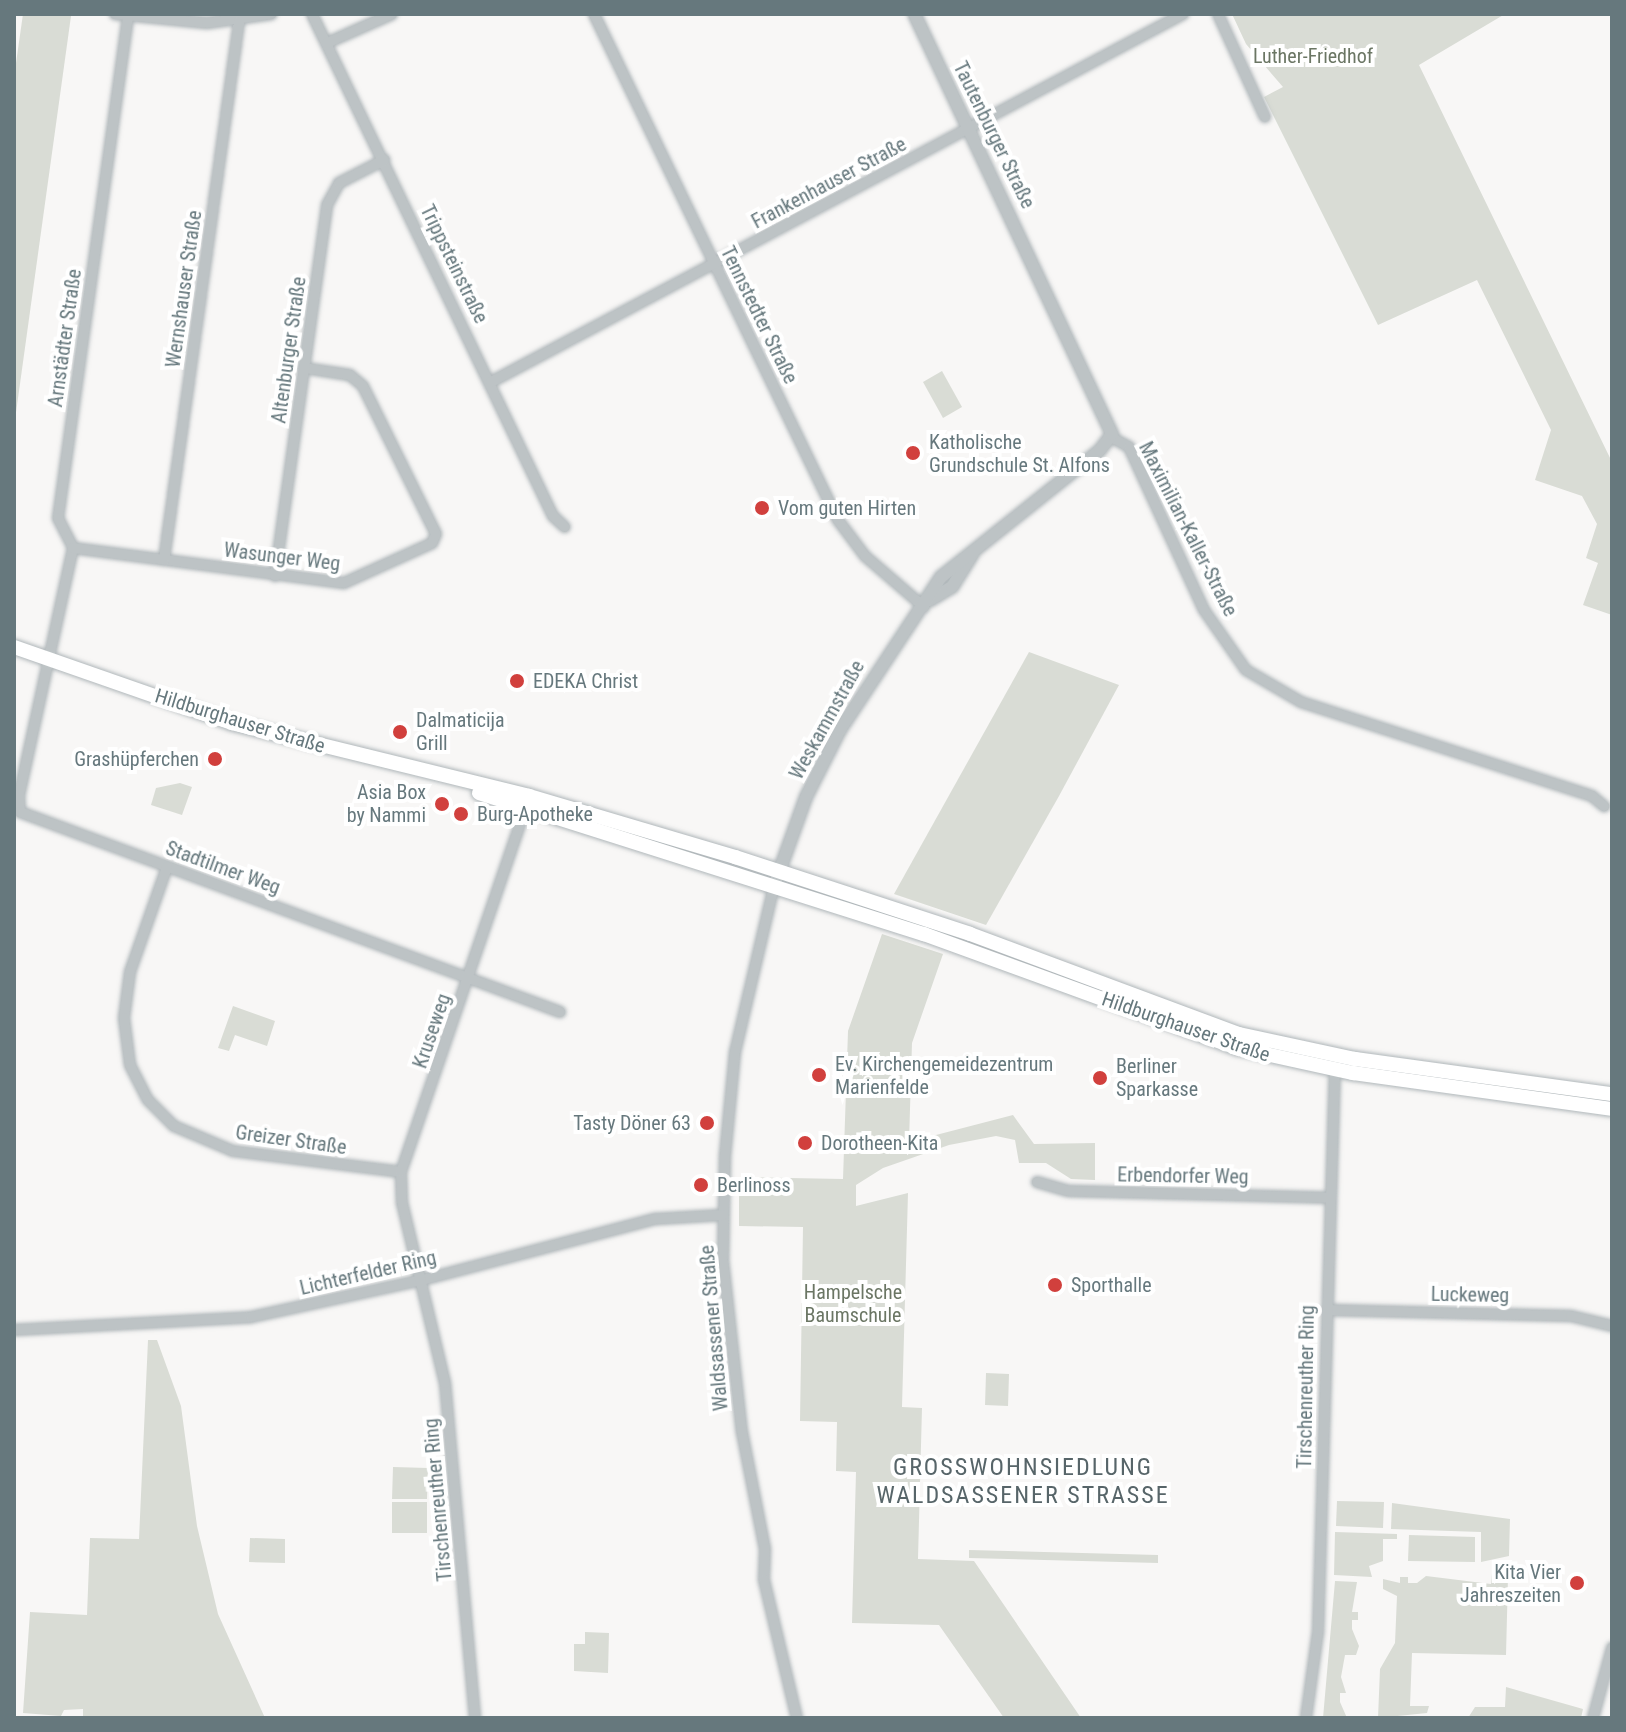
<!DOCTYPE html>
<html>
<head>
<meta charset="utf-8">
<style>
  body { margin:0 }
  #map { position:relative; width:1626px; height:1732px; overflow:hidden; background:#f8f7f6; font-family:"Roboto Condensed",sans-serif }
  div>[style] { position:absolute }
  .green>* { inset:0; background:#d9dcd5 }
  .roads { filter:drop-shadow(0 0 2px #b0b7ba) drop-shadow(0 0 2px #b0b7ba) }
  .minor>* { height:10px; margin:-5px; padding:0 5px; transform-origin:5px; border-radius:5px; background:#bdc3c5 }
  .tertiary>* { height:12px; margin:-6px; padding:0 6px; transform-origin:6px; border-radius:6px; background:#bdc3c5 }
  .secondary>* { height:14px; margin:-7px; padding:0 7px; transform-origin:7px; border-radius:7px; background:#fff }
  .dots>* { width:22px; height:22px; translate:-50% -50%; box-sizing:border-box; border:4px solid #fff; border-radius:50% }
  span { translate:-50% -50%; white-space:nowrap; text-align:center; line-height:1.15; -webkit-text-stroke:8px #fff; paint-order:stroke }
  .park-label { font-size:20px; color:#6b7664 }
  .street-label { font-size:20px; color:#66787d }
  .poi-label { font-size:20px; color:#66787d }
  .left { translate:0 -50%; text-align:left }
  .right { translate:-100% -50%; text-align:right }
  .quarter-label { font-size:24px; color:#576569; letter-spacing:2px }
  .frame { position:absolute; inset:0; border:16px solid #66787d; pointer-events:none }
</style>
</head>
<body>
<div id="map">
  <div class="green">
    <div style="clip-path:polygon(23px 14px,71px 16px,14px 427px,14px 77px)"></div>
    <div style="clip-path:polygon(1232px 14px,1505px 14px,1419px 65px,1612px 462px,1612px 615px,1583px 605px,1598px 563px,1586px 558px,1597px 524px,1582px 496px,1535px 480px,1551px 430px,1477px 280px,1378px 325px,1264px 97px,1283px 87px,1246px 44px)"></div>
    <div style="clip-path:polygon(942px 371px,962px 407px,943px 418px,923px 382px)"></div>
    <div style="clip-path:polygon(1029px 652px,1119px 685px,1059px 796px,986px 925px,894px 894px)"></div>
    <div style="clip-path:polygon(180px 783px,192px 787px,182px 815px,151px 805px,156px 788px)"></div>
    <div style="clip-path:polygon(882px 934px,943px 954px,912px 1043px,909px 1142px,1013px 1115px,1034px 1144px,1095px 1143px,1095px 1180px,1071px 1179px,1046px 1163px,1019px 1163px,1015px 1140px,996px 1136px,949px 1145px,883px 1168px,856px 1185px,856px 1206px,908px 1193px,902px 1407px,922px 1408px,918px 1559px,974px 1561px,1081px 1718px,1004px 1718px,939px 1625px,852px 1623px,856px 1472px,836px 1471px,837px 1422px,800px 1421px,803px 1227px,739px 1226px,739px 1177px,843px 1179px,848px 1031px)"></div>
    <div style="clip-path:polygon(233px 1006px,275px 1021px,267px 1046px,235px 1035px,229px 1051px,218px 1048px)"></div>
    <div style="clip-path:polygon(148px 1340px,157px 1340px,181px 1406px,197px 1526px,218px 1614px,265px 1718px,83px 1718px,83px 1709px,64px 1710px,61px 1716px,23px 1713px,30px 1612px,87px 1615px,90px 1538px,139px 1539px)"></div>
    <div style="clip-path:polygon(986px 1373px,1009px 1374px,1008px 1406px,985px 1405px)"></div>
    <div style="clip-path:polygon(393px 1467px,428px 1468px,427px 1499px,392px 1499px)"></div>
    <div style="clip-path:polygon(1337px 1501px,1384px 1502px,1383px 1528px,1336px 1526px)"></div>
    <div style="clip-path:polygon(392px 1502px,427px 1502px,427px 1533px,392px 1533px)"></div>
    <div style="clip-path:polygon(1392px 1503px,1510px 1519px,1509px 1556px,1481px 1562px,1481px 1532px,1391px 1529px)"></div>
    <div style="clip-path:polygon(1335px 1532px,1397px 1534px,1397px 1539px,1383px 1539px,1383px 1561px,1369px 1566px,1372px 1577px,1334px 1575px)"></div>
    <div style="clip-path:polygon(1409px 1535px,1475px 1537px,1475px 1562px,1408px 1561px)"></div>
    <div style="clip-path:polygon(250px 1538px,285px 1539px,285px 1563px,249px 1562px)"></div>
    <div style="clip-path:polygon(969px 1550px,1158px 1555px,1158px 1563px,969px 1558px)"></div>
    <div style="clip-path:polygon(1492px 1573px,1508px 1577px,1506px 1655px,1412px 1653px,1410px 1706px,1429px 1706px,1427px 1713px,1378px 1718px,1380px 1669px,1395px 1643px,1397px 1596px,1383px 1589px,1383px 1579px,1400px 1583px,1400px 1577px,1408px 1577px,1408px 1583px,1417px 1583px,1426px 1576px,1491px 1584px)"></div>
    <div style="clip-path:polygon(1335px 1581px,1357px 1582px,1352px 1612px,1358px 1612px,1358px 1620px,1352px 1620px,1352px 1629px,1359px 1646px,1356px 1655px,1345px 1655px,1341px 1677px,1346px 1693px,1340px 1693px,1340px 1702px,1347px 1718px,1323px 1718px)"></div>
    <div style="clip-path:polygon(585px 1632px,609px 1633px,608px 1673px,574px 1671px,574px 1644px,585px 1644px)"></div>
    <div style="clip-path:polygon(1506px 1687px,1583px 1709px,1581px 1718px,1468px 1718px,1475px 1707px,1505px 1707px)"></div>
  </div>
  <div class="roads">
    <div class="minor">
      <div style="left:115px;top:14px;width:92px;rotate:5.6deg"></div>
      <div style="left:207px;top:23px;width:65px;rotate:-8deg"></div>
      <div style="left:312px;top:14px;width:557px;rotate:64.36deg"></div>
      <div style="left:553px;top:516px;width:16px;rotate:43deg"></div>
      <div style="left:594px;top:14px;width:562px;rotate:64.26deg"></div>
      <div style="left:838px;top:520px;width:45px;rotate:53.1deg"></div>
      <div style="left:865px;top:556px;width:78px;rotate:40.8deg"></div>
      <div style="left:1218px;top:14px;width:113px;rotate:65.5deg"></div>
      <div style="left:128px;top:17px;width:506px;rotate:97.95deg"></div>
      <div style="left:58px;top:518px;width:34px;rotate:63deg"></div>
      <div style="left:73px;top:548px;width:253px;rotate:102.3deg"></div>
      <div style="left:19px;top:795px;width:17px;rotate:87deg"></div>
      <div style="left:20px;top:812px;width:576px;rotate:20.32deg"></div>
      <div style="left:327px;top:43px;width:71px;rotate:-24deg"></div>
      <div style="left:491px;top:382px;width:784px;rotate:-28deg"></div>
      <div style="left:1111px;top:437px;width:21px;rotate:29deg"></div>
      <div style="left:1129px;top:447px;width:179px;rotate:65.3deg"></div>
      <div style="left:1204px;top:610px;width:73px;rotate:55deg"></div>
      <div style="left:1246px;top:670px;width:64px;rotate:30.2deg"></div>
      <div style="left:1301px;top:702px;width:306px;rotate:17.9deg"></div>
      <div style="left:1592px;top:796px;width:16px;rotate:40deg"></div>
      <div style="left:73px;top:548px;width:273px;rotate:7.4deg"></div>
      <div style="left:344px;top:583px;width:97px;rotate:-24.4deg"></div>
      <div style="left:432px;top:543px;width:10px;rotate:-66deg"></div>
      <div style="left:436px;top:534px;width:165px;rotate:-116.3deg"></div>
      <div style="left:363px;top:386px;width:17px;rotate:-140deg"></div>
      <div style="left:350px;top:375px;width:47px;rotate:-171.3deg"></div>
      <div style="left:164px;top:560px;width:543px;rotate:-82.06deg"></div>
      <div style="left:275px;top:576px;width:375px;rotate:-82deg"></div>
      <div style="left:327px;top:205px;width:25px;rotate:-61deg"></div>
      <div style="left:339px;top:183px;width:51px;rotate:-27.1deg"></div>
      <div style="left:167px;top:867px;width:111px;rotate:109.4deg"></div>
      <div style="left:130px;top:972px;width:46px;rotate:97.4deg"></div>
      <div style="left:124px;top:1018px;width:47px;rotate:82.7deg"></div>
      <div style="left:130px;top:1065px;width:39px;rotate:63deg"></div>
      <div style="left:148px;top:1100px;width:37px;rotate:45deg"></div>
      <div style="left:174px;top:1126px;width:64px;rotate:23deg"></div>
      <div style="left:233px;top:1151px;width:169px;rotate:7.1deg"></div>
      <div style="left:774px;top:886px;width:171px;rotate:103.2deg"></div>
      <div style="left:735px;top:1052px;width:103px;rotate:95.5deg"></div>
      <div style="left:725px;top:1155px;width:106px;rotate:91.1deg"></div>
      <div style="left:723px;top:1261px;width:172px;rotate:83.7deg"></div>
      <div style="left:742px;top:1432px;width:119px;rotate:78.9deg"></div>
      <div style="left:765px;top:1549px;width:31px;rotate:92deg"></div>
      <div style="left:764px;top:1580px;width:142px;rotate:76.6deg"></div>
      <div style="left:1037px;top:1182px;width:33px;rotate:16deg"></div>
      <div style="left:1069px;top:1191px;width:261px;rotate:1.5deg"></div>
      <div style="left:1327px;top:1310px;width:244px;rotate:1.4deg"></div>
      <div style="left:1571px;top:1316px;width:42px;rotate:13.7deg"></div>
      <div style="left:14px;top:1330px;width:237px;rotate:-3.1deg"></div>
      <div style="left:251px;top:1317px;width:175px;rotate:-12.2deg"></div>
      <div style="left:422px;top:1280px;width:241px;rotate:-14.7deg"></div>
      <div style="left:655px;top:1219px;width:68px;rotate:-3.4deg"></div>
      <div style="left:475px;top:1718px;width:336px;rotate:-95.1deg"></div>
      <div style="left:445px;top:1383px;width:185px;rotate:-103.4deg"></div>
      <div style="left:402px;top:1203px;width:31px;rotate:-92deg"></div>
      <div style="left:401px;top:1172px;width:391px;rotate:-71.1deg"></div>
      <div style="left:1306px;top:1718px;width:87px;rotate:-82.1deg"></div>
      <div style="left:1318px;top:1632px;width:567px;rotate:-88.28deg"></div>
      <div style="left:1593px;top:1718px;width:73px;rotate:-74.8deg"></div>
    </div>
    <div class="tertiary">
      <div style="left:930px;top:600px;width:26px;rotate:-31deg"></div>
      <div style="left:952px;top:587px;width:39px;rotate:-58deg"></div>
      <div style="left:774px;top:886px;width:95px;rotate:-70.2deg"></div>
      <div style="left:806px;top:797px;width:75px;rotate:-63.1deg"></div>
      <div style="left:840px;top:730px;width:183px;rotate:-56.6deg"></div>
      <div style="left:941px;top:577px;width:203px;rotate:-38.6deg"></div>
      <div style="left:1100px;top:450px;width:20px;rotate:-53deg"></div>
      <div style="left:1112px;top:434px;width:464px;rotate:-115.2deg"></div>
    </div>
    <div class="secondary">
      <div style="left:14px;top:647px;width:231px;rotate:19.2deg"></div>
      <div style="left:232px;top:723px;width:306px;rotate:13.8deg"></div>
      <div style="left:529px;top:796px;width:215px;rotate:16.5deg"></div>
      <div style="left:735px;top:857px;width:247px;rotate:18.1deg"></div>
      <div style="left:970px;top:934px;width:287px;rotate:20.4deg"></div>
      <div style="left:1239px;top:1034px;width:119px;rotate:12.2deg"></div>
      <div style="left:1355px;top:1059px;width:259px;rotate:7.8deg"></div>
      <div style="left:479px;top:793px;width:467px;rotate:17.6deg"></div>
      <div style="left:924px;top:934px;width:334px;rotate:20deg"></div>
      <div style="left:1238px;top:1048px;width:118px;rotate:12.3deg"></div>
      <div style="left:1353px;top:1073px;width:261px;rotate:7.9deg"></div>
    </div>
  </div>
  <div class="dots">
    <div style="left:913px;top:453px;background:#d1403d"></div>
    <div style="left:762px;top:508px;background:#d1403d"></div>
    <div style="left:517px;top:681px;background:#d1403d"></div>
    <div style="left:400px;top:732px;background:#d1403d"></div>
    <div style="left:215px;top:759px;background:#d1403d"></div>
    <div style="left:442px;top:804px;background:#d1403d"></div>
    <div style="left:461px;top:814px;background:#d1403d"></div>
    <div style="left:819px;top:1075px;background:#d1403d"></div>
    <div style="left:1100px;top:1078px;background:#d1403d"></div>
    <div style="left:707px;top:1123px;background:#d1403d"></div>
    <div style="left:805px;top:1143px;background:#d1403d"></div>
    <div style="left:701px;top:1185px;background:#d1403d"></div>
    <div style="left:1055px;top:1285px;background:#d1403d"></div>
    <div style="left:1577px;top:1583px;background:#d1403d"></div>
  </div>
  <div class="park-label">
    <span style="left:1313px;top:56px">Luther-Friedhof</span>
    <span style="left:853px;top:1304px">Hampelsche<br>Baumschule</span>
  </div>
  <div class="street-label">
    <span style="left:994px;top:135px;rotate:64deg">Tautenburger Straße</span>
    <span style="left:829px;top:183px;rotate:-28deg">Frankenhauser Straße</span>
    <span style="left:454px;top:264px;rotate:64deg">Trippsteinstraße</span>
    <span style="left:184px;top:289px;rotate:-82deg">Wernshauser Straße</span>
    <span style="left:759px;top:315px;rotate:64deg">Tennstedter Straße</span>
    <span style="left:65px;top:338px;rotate:-82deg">Arnstädter Straße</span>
    <span style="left:289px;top:350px;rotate:-82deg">Altenburger Straße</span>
    <span style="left:1188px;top:529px;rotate:63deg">Maximilian-Kaller-Straße</span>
    <span style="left:282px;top:557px;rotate:7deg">Wasunger Weg</span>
    <span style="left:827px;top:720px;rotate:-61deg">Weskammstraße</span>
    <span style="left:240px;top:721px;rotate:17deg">Hildburghauser Straße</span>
    <span style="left:223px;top:868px;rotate:20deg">Stadtilmer Weg</span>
    <span style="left:1186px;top:1027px;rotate:19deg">Hildburghauser Straße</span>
    <span style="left:432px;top:1031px;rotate:-71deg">Kruseweg</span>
    <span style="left:291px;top:1140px;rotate:8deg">Greizer Straße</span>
    <span style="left:1183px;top:1176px;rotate:1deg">Erbendorfer Weg</span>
    <span style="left:368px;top:1273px;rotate:-13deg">Lichterfelder Ring</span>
    <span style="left:1470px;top:1295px;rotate:1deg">Luckeweg</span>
    <span style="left:714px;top:1328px;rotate:-95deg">Waldsassener Straße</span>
    <span style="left:1306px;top:1387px;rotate:-89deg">Tirschenreuther Ring</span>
    <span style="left:438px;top:1500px;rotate:-95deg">Tirschenreuther Ring</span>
  </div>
  <div class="poi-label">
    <span class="left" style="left:929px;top:454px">Katholische<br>Grundschule St. Alfons</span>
    <span class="left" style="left:778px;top:508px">Vom guten Hirten</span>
    <span class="left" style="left:533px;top:681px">EDEKA Christ</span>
    <span class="left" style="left:416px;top:732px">Dalmaticija<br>Grill</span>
    <span class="right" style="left:199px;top:759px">Grashüpferchen</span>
    <span class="right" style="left:426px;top:804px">Asia Box<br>by Nammi</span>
    <span class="left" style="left:477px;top:814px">Burg-Apotheke</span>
    <span class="left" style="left:835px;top:1076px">Ev. Kirchengemeidezentrum<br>Marienfelde</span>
    <span class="left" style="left:1116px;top:1078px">Berliner<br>Sparkasse</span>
    <span class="right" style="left:691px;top:1123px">Tasty Döner 63</span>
    <span class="left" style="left:821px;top:1143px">Dorotheen-Kita</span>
    <span class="left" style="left:717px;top:1185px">Berlinoss</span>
    <span class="left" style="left:1071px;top:1285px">Sporthalle</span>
    <span class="right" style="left:1561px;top:1584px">Kita Vier<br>Jahreszeiten</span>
  </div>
  <div class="quarter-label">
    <span style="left:1023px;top:1482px">GROSSWOHNSIEDLUNG<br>WALDSASSENER STRASSE</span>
  </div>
  <div class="frame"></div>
</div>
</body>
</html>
